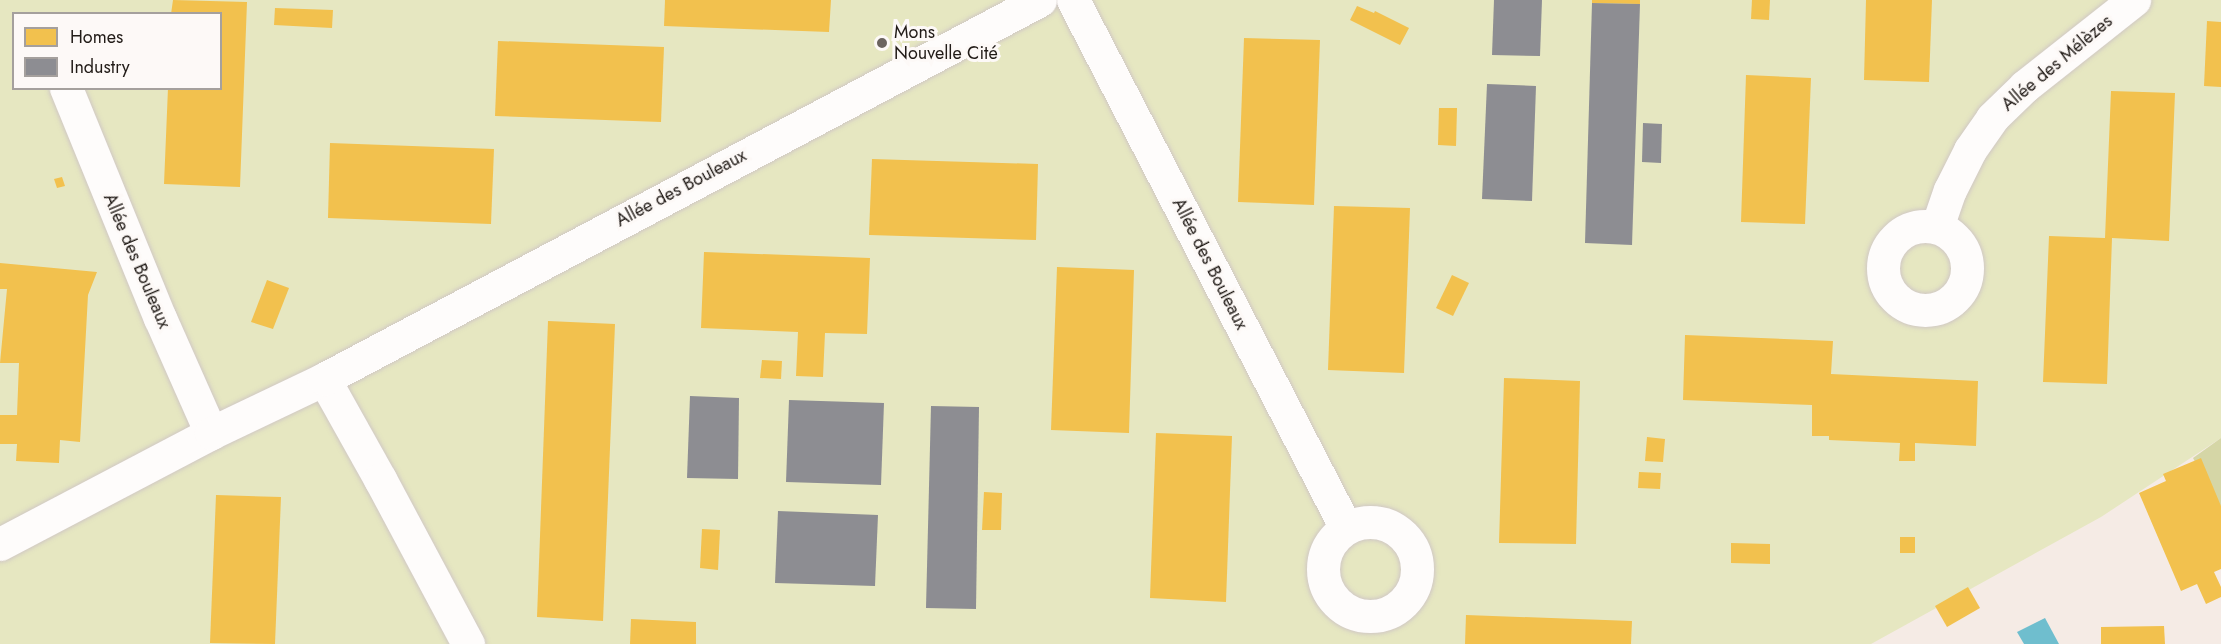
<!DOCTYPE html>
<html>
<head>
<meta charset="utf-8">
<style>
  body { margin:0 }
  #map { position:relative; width:2221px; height:644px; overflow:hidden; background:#f5ebe5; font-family:Jost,sans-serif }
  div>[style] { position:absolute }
  .green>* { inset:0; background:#e6e7c1 }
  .forest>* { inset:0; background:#d5d6a6 }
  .water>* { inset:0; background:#6fbece }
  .homes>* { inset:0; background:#f2c14e }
  .industry>* { inset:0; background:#8d8d92 }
  .roads { filter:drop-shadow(0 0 2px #d0c8c4) drop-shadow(0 0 2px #d0c8c4) }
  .minor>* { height:33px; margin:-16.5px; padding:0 16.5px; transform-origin:16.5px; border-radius:16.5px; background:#fefcfb }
  .minor>.ring { margin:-16.5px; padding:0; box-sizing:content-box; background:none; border:33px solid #fefcfb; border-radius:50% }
  .dots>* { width:16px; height:16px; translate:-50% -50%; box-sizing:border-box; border:3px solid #fdf9f7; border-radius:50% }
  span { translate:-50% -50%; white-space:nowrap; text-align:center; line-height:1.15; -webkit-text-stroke:6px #fdf9f7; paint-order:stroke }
  .poi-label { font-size:18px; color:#211b17 }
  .left { translate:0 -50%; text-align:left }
  .street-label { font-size:18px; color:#211b17 }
  .legend { position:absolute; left:12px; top:12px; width:210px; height:78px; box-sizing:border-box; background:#fdf9f7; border:2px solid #a5a09d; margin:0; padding:8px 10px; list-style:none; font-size:18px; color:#211b17 }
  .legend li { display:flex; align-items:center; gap:12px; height:30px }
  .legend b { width:30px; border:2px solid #a5a09d }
</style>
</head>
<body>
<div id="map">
  <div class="green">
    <div style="clip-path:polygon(evenodd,0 0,2221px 0,2221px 438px,2101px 517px,1871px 644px,0 644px,0 0,14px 14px,220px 14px,220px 88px,14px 88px,14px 14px)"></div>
  </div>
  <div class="forest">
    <div style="clip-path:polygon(2221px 438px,2221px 507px,2193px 458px)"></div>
  </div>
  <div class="water">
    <div style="clip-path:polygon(2045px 618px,2059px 644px,2024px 644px,2017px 632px)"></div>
  </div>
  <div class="homes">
    <div style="clip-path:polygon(173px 0,247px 2px,240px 187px,164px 184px,168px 88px,220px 88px,220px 14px,171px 14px)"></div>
    <div style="clip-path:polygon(665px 0,831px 0,829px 32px,664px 26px)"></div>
    <div style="clip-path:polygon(1592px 0,1640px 0,1640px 4px,1592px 3px)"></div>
    <div style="clip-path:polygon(1752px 0,1770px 0,1769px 20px,1751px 19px)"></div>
    <div style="clip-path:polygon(1866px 0,1932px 0,1929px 82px,1864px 80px)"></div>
    <div style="clip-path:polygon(1357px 6px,1374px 13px,1375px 11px,1409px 28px,1400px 45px,1350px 20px)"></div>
    <div style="clip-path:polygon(275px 8px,333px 10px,332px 28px,274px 25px)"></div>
    <div style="clip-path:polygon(2207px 21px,2221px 22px,2221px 87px,2204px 86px)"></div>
    <div style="clip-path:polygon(1244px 38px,1320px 40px,1314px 205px,1238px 202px)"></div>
    <div style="clip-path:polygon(498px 41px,664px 47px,661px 122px,495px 116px)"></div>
    <div style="clip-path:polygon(1746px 75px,1811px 78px,1805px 224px,1741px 222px)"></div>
    <div style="clip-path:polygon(2111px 91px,2175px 93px,2169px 241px,2112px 238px,2107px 384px,2043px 382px,2049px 236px,2105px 238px)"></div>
    <div style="clip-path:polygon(1439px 108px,1457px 108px,1456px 146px,1438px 145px)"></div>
    <div style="clip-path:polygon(330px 143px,494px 149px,491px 224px,328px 218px)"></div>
    <div style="clip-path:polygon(872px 159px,1038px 164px,1036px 240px,869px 235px)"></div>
    <div style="clip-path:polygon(62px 177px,65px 186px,57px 188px,54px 179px)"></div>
    <div style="clip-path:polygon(1334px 206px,1410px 208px,1404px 373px,1328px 370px)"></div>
    <div style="clip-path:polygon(704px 252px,870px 258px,867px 334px,825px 333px,823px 377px,796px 376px,798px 332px,701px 328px)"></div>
    <div style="clip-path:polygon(0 263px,97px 272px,88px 295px,80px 442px,60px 440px,59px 463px,16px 461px,17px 444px,0 444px,0 415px,17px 415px,19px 363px,0 363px,7px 289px,0 289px)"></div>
    <div style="clip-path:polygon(1057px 267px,1134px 270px,1129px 433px,1051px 430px)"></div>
    <div style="clip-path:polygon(1452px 275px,1469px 283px,1453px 316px,1436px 308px)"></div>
    <div style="clip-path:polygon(267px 280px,289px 288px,273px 329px,251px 322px)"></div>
    <div style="clip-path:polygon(548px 321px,615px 324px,603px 621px,537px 617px)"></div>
    <div style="clip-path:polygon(1685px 335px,1833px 341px,1831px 374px,1978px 381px,1976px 446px,1915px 443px,1915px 461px,1899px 461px,1900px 443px,1829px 440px,1829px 436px,1812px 436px,1812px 405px,1683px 400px)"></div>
    <div style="clip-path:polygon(762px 360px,782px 361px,781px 379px,760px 378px)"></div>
    <div style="clip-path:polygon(1504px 378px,1580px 381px,1576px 544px,1499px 543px)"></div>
    <div style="clip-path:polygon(1156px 433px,1232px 436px,1226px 602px,1150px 598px)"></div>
    <div style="clip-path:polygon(1647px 437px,1665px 439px,1663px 462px,1645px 461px)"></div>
    <div style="clip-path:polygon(2201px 458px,2221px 506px,2221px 569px,2214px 572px,2221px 587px,2221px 597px,2206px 604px,2197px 584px,2181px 591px,2139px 493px,2166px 481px,2163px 474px)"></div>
    <div style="clip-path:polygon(1639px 472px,1661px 473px,1660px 489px,1638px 488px)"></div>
    <div style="clip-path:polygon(984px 492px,1002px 493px,1001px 530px,982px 530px)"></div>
    <div style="clip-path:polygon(216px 495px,281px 497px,275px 644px,210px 643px)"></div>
    <div style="clip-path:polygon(702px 529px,720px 530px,718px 570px,700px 568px)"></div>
    <div style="clip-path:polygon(1900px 537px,1915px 537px,1915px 553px,1900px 553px)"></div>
    <div style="clip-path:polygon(1731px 543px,1770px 544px,1770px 564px,1731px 563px)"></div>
    <div style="clip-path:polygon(1968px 587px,1980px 608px,1947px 627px,1935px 606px)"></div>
    <div style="clip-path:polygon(1466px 615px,1632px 621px,1631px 644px,1465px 644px)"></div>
    <div style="clip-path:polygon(631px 619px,696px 622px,696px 644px,630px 644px)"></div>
    <div style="clip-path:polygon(2164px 626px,2165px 644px,2101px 644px,2101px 627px)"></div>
  </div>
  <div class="industry">
    <div style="clip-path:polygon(1494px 0,1542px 0,1540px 56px,1492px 55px)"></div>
    <div style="clip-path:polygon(1592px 3px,1640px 4px,1632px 245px,1585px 243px)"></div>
    <div style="clip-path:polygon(1487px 84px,1536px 86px,1532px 201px,1482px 199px)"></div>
    <div style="clip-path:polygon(1643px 123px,1662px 124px,1661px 163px,1642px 162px)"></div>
    <div style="clip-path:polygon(690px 396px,739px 398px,738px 479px,687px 478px)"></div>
    <div style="clip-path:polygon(789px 400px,884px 403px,881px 485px,786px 482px)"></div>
    <div style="clip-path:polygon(931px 406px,979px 407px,976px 609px,926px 608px)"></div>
    <div style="clip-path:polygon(778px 511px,878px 515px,875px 586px,775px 583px)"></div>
  </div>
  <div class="roads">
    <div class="minor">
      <div style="left:1073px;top:0;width:594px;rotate:62.66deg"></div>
      <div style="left:66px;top:88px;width:248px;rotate:67.8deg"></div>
      <div style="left:160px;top:318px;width:126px;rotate:66.1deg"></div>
      <div class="ring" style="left:1883px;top:226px;width:51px;height:51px"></div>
      <div style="left:1937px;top:227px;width:39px;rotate:-71deg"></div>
      <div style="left:1950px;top:190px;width:45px;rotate:-63.4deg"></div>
      <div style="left:1970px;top:150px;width:39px;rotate:-55deg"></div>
      <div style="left:1992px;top:118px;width:46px;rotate:-44.1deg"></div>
      <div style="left:2025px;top:86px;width:139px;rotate:-38.3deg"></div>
      <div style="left:324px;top:379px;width:115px;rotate:60.8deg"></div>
      <div style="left:380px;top:479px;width:187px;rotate:61.9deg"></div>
      <div class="ring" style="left:1323px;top:522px;width:61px;height:61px"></div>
      <div style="left:0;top:544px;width:238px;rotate:-27.7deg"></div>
      <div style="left:211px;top:433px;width:125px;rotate:-25.5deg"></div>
      <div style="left:324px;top:379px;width:810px;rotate:-27.89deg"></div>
    </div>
  </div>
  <div class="dots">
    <div style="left:882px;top:43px;background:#6b645f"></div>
  </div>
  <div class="poi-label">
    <span class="left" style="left:894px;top:43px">Mons<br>Nouvelle Cité</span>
  </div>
  <div class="street-label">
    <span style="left:2057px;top:63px;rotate:-40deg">Allée des Mélèzes</span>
    <span style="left:681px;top:188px;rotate:-28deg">Allée des Bouleaux</span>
    <span style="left:137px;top:261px;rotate:67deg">Allée des Bouleaux</span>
    <span style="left:1210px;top:264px;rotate:63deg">Allée des Bouleaux</span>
  </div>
  <ul class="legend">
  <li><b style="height:16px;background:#f2c14e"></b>Homes</li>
  <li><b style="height:16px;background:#8d8d92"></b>Industry</li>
  </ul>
</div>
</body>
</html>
